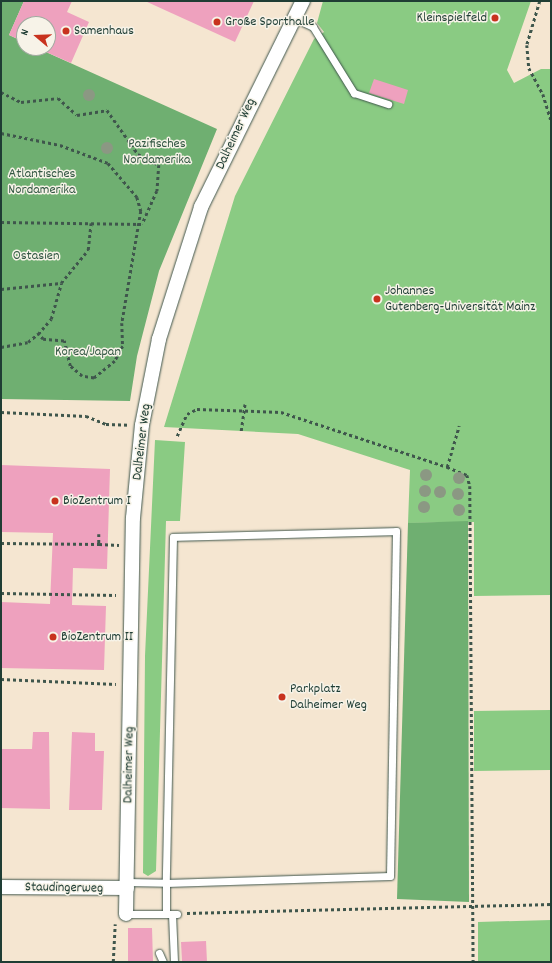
<!DOCTYPE html>
<html>
<head>
<meta charset="utf-8">
<style>
  body { margin:0 }
  #map { position:relative; width:552px; height:963px; overflow:hidden; background:#f5e6d1; font-family:Dekko,sans-serif }
  div>[style] { position:absolute }
  .green>* { inset:0; background:#8acb83 }
  .forest>* { inset:0; background:#6faf71 }
  .building>* { inset:0; background:#eea1be }
  .path>* { height:2.5px; margin-top:-1.25px; transform-origin:0; background:repeating-linear-gradient(90deg,#3f564c 0 3px,transparent 0 6px) }
  .roads { filter:drop-shadow(0 0 1px #3f564c) drop-shadow(0 0 1px #3f564c) }
  .lane>* { height:7px; margin:-3.5px; padding:0 3.5px; transform-origin:3.5px; border-radius:3.5px; background:#fff }
  .street>* { height:14px; margin:-7px; padding:0 7px; transform-origin:7px; border-radius:7px; background:#fff }
  .trees>* { width:12px; height:12px; margin:-6px; border-radius:50%; background:#8b9883 }
  .dots>* { width:11px; height:11px; translate:-50% -50%; box-sizing:border-box; border:2px solid #f7f3e8; border-radius:50% }
  span { translate:-50% -50%; white-space:nowrap; text-align:center; line-height:1.15; -webkit-text-stroke:3px #f7f3e8; paint-order:stroke }
  .poi-label { font-size:14px; color:#1f3d34 }
  .right { translate:-100% -50%; text-align:right }
  .left { translate:0 -50%; text-align:left }
  .street-label { font-size:14px; color:#1f3d34 }
  .park-label { font-size:14px; color:#345944 }
  .frame { position:absolute; inset:0; border:2px solid #1f3d34; pointer-events:none }
  .north { position:absolute; left:16px; top:16px; width:40px; height:40px; box-sizing:border-box; background:#f7f3e8; border:1px solid #a1aaa0; border-radius:50%; rotate:289deg; font-size:11px; font-weight:700; line-height:16px; text-align:center; color:#1f3d34 }
  .north::after { content:''; display:block; margin:auto; width:14px; height:18px; background:#c8321e; clip-path:polygon(50% 0,100% 100%,50% 72%,0 100%) }
</style>
</head>
<body>
<div id="map">
  <div class="green">
    <div style="clip-path:polygon(323px 1px,531px 1px,507px 70px,514px 83px,541px 69px,551px 69px,551px 595px,474px 596px,474px 522px,408px 523px,410px 470px,298px 434px,164px 427px,235px 196px,314px 39px,324px 32px,317px 23px)"></div>
    <div style="clip-path:polygon(155px 440px,185px 442px,180px 521px,166px 521px,156px 871px,148px 876px,143px 873px,145px 656px)"></div>
    <div style="clip-path:polygon(551px 710px,551px 770px,474px 771px,474px 711px)"></div>
    <div style="clip-path:polygon(551px 920px,551px 962px,478px 962px,478px 922px)"></div>
  </div>
  <div class="forest">
    <div style="clip-path:polygon(1px 1px,24px 1px,9px 35px,24px 42px,24px 48px,37px 48px,217px 129px,159px 271px,137px 356px,130px 401px,1px 399px)"></div>
    <div style="clip-path:polygon(468px 521px,469px 902px,397px 899px,408px 523px)"></div>
  </div>
  <div class="building">
    <div style="clip-path:polygon(24px 1px,72px 1px,67px 12px,89px 22px,71px 63px,37px 48px,48px 48px,48px 24px,24px 24px,24px 42px,9px 35px)"></div>
    <div style="clip-path:polygon(145px 1px,254px 1px,235px 42px)"></div>
    <div style="clip-path:polygon(374px 79px,408px 90px,404px 104px,369px 93px)"></div>
    <div style="clip-path:polygon(1px 465px,110px 469px,107px 569px,73px 568px,72px 605px,106px 606px,104px 670px,1px 668px,1px 602px,50px 604px,53px 533px,1px 532px)"></div>
    <div style="clip-path:polygon(33px 732px,49px 732px,50px 809px,1px 808px,1px 749px,32px 749px)"></div>
    <div style="clip-path:polygon(72px 732px,95px 733px,95px 751px,104px 751px,102px 810px,69px 810px)"></div>
    <div style="clip-path:polygon(128px 928px,152px 928px,153px 962px,128px 962px)"></div>
    <div style="clip-path:polygon(206px 941px,207px 962px,182px 961px,181px 942px)"></div>
  </div>
  <div class="path">
    <div style="left:540px;top:1px;width:46px;rotate:106.5deg"></div>
    <div style="left:527px;top:45px;width:23px;rotate:85deg"></div>
    <div style="left:529px;top:68px;width:30px;rotate:62deg"></div>
    <div style="left:543px;top:94px;width:28px;rotate:73deg"></div>
    <div style="left:1px;top:92px;width:22px;rotate:27deg"></div>
    <div style="left:21px;top:102px;width:37px;rotate:-6deg"></div>
    <div style="left:58px;top:98px;width:25px;rotate:42deg"></div>
    <div style="left:77px;top:115px;width:30px;rotate:-9deg"></div>
    <div style="left:107px;top:110px;width:54px;rotate:54.8deg"></div>
    <div style="left:138px;top:154px;width:24px;rotate:28deg"></div>
    <div style="left:159px;top:165px;width:26px;rotate:94deg"></div>
    <div style="left:157px;top:191px;width:36px;rotate:114deg"></div>
    <div style="left:1px;top:133px;width:60px;rotate:11.5deg"></div>
    <div style="left:60px;top:145px;width:51px;rotate:20.6deg"></div>
    <div style="left:108px;top:163px;width:45px;rotate:49.5deg"></div>
    <div style="left:137px;top:197px;width:15px;rotate:74deg"></div>
    <div style="left:141px;top:211px;width:114px;rotate:99.6deg"></div>
    <div style="left:122px;top:323px;width:23px;rotate:88deg"></div>
    <div style="left:123px;top:346px;width:17px;rotate:118deg"></div>
    <div style="left:115px;top:361px;width:27px;rotate:141deg"></div>
    <div style="left:94px;top:378px;width:12px;rotate:-171deg"></div>
    <div style="left:82px;top:376px;width:16px;rotate:-140deg"></div>
    <div style="left:70px;top:366px;width:26px;rotate:-103deg"></div>
    <div style="left:64px;top:341px;width:21px;rotate:-175deg"></div>
    <div style="left:43px;top:339px;width:7px;rotate:-135deg"></div>
    <div style="left:1px;top:222px;width:140px;rotate:0.8deg"></div>
    <div style="left:1px;top:289px;width:60px;rotate:-5.7deg"></div>
    <div style="left:61px;top:283px;width:43px;rotate:-50.7deg"></div>
    <div style="left:88px;top:250px;width:27px;rotate:-84deg"></div>
    <div style="left:1px;top:347px;width:27px;rotate:-10deg"></div>
    <div style="left:28px;top:342px;width:13px;rotate:-39deg"></div>
    <div style="left:38px;top:334px;width:20px;rotate:-49deg"></div>
    <div style="left:51px;top:319px;width:37px;rotate:-74deg"></div>
    <div style="left:1px;top:412px;width:85px;rotate:2.7deg"></div>
    <div style="left:86px;top:416px;width:22px;rotate:22deg"></div>
    <div style="left:106px;top:424px;width:23px;rotate:2deg"></div>
    <div style="left:241px;top:431px;width:27px;rotate:-82deg"></div>
    <div style="left:177px;top:436px;width:24px;rotate:-66deg"></div>
    <div style="left:187px;top:414px;width:11px;rotate:-27deg"></div>
    <div style="left:197px;top:409px;width:84px;rotate:2deg"></div>
    <div style="left:281px;top:412px;width:175px;rotate:18.3deg"></div>
    <div style="left:447px;top:467px;width:43px;rotate:-73.7deg"></div>
    <div style="left:447px;top:467px;width:22px;rotate:22deg"></div>
    <div style="left:467px;top:475px;width:11px;rotate:75deg"></div>
    <div style="left:470px;top:486px;width:476px;rotate:89.6deg"></div>
    <div style="left:99px;top:534px;width:10px;rotate:90deg"></div>
    <div style="left:99px;top:544px;width:20px;rotate:3deg"></div>
    <div style="left:1px;top:543px;width:98px;rotate:0.6deg"></div>
    <div style="left:1px;top:593px;width:115px;rotate:1deg"></div>
    <div style="left:1px;top:679px;width:115px;rotate:2.5deg"></div>
    <div style="left:187px;top:913px;width:364px;rotate:-1.4deg"></div>
    <div style="left:113px;top:962px;width:38px;rotate:-87deg"></div>
  </div>
  <div class="roads">
    <div class="lane">
      <div style="left:294px;top:18px;width:21px;rotate:25deg"></div>
      <div style="left:313px;top:27px;width:78px;rotate:58.2deg"></div>
      <div style="left:354px;top:93px;width:36px;rotate:18deg"></div>
      <div style="left:127px;top:882px;width:39px;rotate:1deg"></div>
      <div style="left:166px;top:883px;width:224px;rotate:-1.8deg"></div>
      <div style="left:390px;top:876px;width:345px;rotate:-89deg"></div>
      <div style="left:396px;top:531px;width:223px;rotate:178.5deg"></div>
      <div style="left:173px;top:537px;width:346px;rotate:91.2deg"></div>
      <div style="left:166px;top:883px;width:31px;rotate:90deg"></div>
      <div style="left:126px;top:914px;width:51px"></div>
      <div style="left:172px;top:914px;width:48px;rotate:87.6deg"></div>
      <div style="left:159px;top:953px;width:10px;rotate:66deg"></div>
    </div>
    <div class="street">
      <div style="left:1px;top:887px;width:126px;rotate:0.5deg"></div>
      <div style="left:126px;top:914px;width:396px;rotate:-89deg"></div>
      <div style="left:133px;top:518px;width:93px;rotate:-84.5deg"></div>
      <div style="left:142px;top:425px;width:88px;rotate:-78.8deg"></div>
      <div style="left:159px;top:339px;width:139px;rotate:-72.3deg"></div>
      <div style="left:201px;top:207px;width:230px;rotate:-63.7deg"></div>
    </div>
  </div>
  <div class="trees">
    <div style="left:89px;top:95px"></div>
    <div style="left:107px;top:148px"></div>
    <div style="left:426px;top:475px"></div>
    <div style="left:459px;top:478px"></div>
    <div style="left:425px;top:491px"></div>
    <div style="left:440px;top:492px"></div>
    <div style="left:458px;top:494px"></div>
    <div style="left:424px;top:507px"></div>
    <div style="left:459px;top:510px"></div>
  </div>
  <div class="dots">
    <div style="left:495px;top:18px;background:#c8321e"></div>
    <div style="left:217px;top:22px;background:#c8321e"></div>
    <div style="left:66px;top:31px;background:#c8321e"></div>
    <div style="left:377px;top:299px;background:#c8321e"></div>
    <div style="left:55px;top:501px;background:#c8321e"></div>
    <div style="left:53px;top:637px;background:#c8321e"></div>
    <div style="left:282px;top:697px;background:#c8321e"></div>
  </div>
  <div class="poi-label">
    <span class="right" style="left:487px;top:18px">Kleinspielfeld</span>
    <span class="left" style="left:225px;top:22px">Große Sporthalle</span>
    <span class="left" style="left:74px;top:31px">Samenhaus</span>
    <span class="left" style="left:385px;top:299px">Johannes<br>Gutenberg-Universität Mainz</span>
    <span class="left" style="left:63px;top:501px">BioZentrum I</span>
    <span class="left" style="left:61px;top:637px">BioZentrum II</span>
    <span class="left" style="left:290px;top:697px">Parkplatz<br>Dalheimer Weg</span>
  </div>
  <div class="street-label">
    <span style="left:236px;top:134px;rotate:-65deg">Dalheimer Weg</span>
    <span style="left:142px;top:442px;rotate:-83deg">Dalheimer Weg</span>
    <span style="left:129px;top:765px;rotate:-89deg">Dalheimer Weg</span>
    <span style="left:64px;top:888px;rotate:1deg">Staudingerweg</span>
  </div>
  <div class="park-label">
    <span style="left:157px;top:152px">Pazifisches<br>Nordamerika</span>
    <span style="left:42px;top:182px">Atlantisches<br>Nordamerika</span>
    <span style="left:36px;top:256px">Ostasien</span>
    <span style="left:88px;top:352px">Korea/Japan</span>
  </div>
  <div class="frame"></div>
  <div class="north">N</div>
</div>
</body>
</html>
